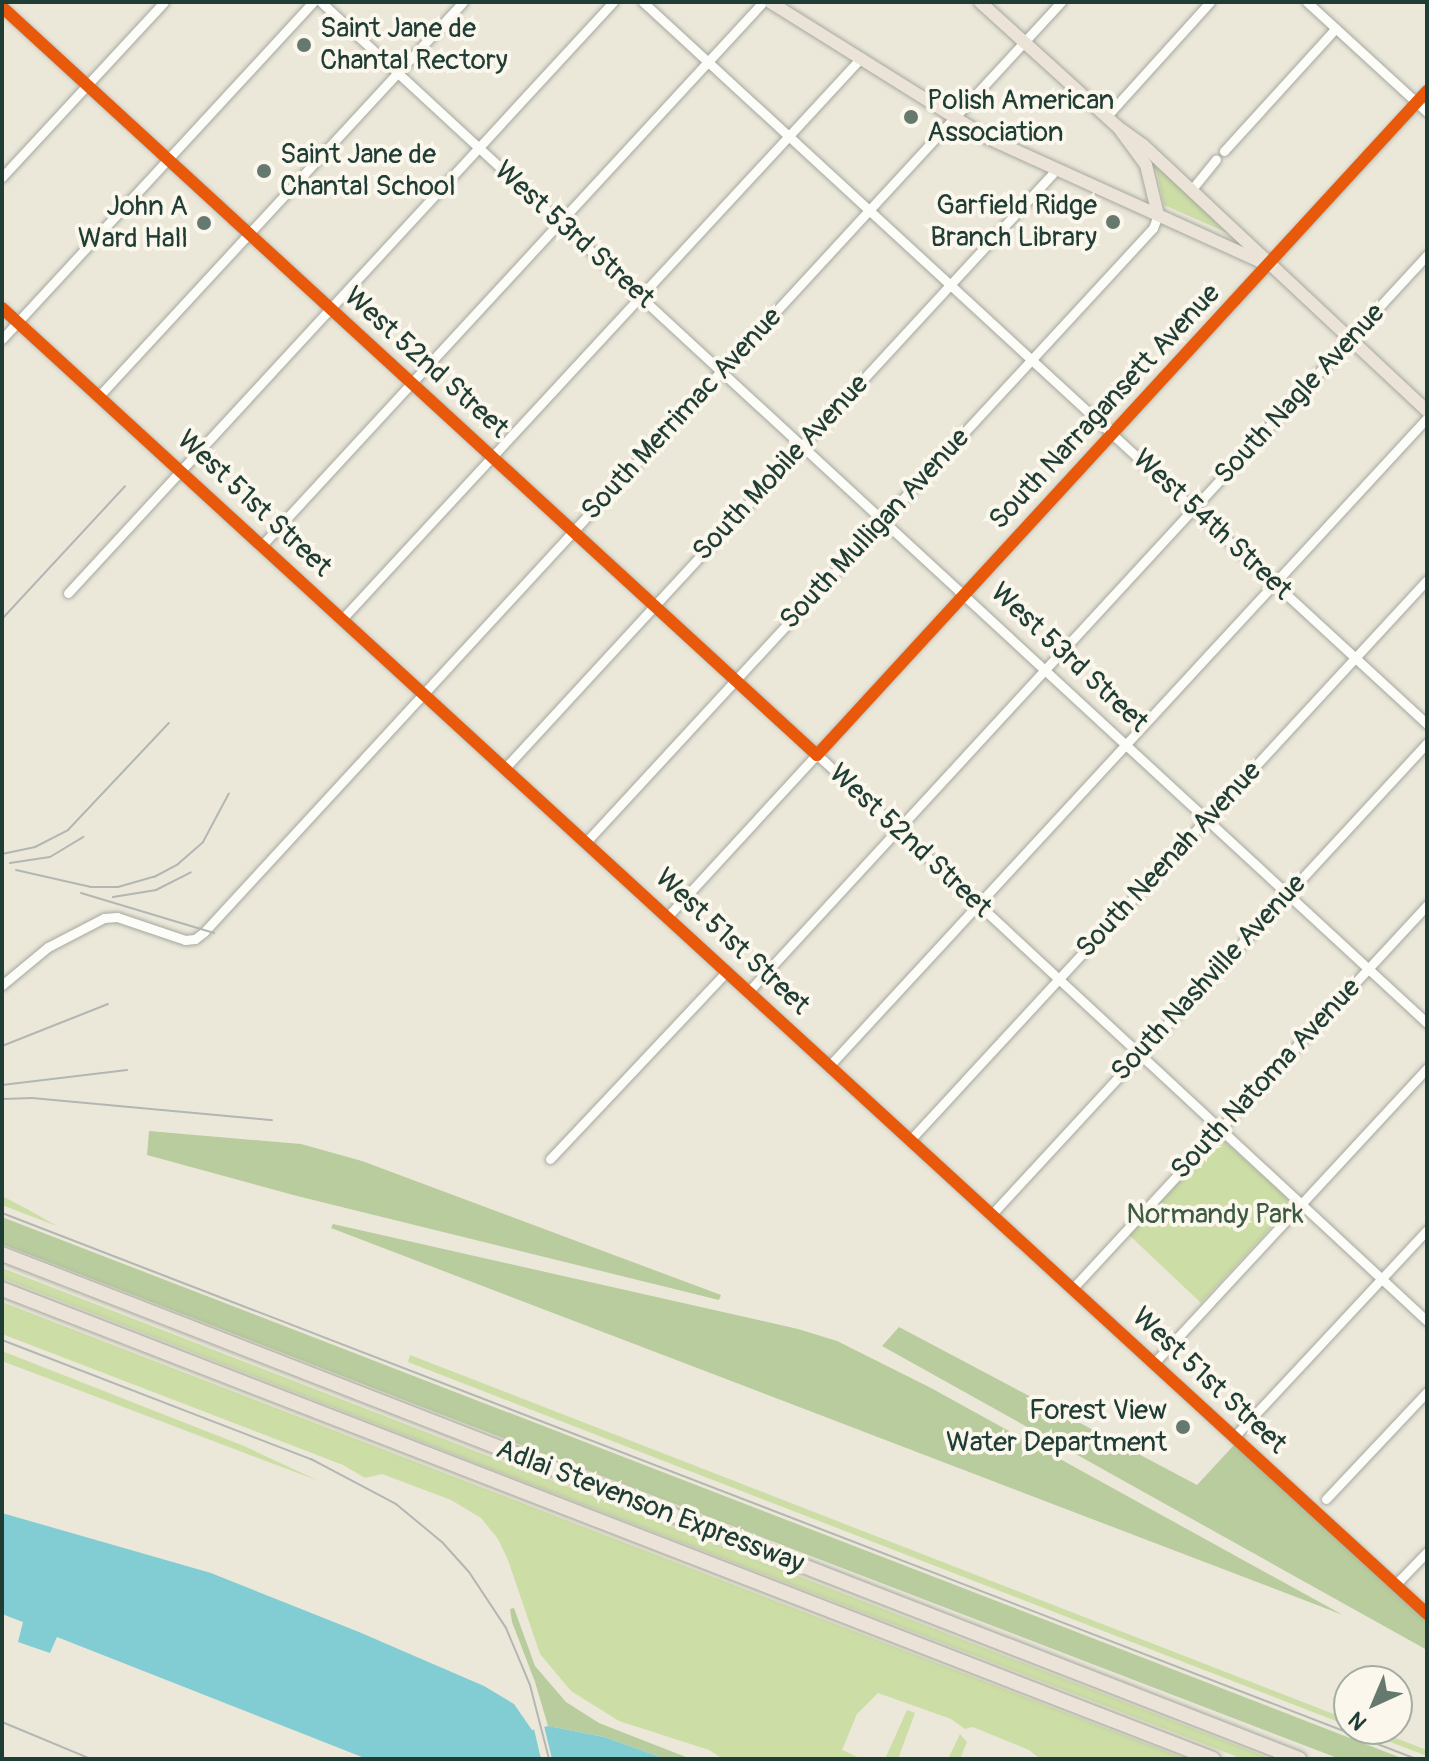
<!DOCTYPE html>
<html>
<head>
<meta charset="utf-8">
<style>
  body { margin:0 }
  #map { position:relative; width:1429px; height:1761px; overflow:hidden; background:#ebe8da; font-family:Pangolin,sans-serif }
  div>[style] { position:absolute }
  .green>* { inset:0; background:#cddda6 }
  .forest>* { inset:0; background:#b9cc9d }
  .water>* { inset:0; background:#82cdd3 }
  .pier>* { inset:0; background:#ebe8da }
  .roads { filter:drop-shadow(0 0 2px #a6a89f) drop-shadow(0 0 2px #a6a89f) }
  .minor>* { height:9px; margin:-4.5px; padding:0 4.5px; transform-origin:4.5px; border-radius:4.5px; background:#fcfcf9 }
  .major>* { height:12px; margin:-6px; padding:0 6px; transform-origin:6px; border-radius:6px; background:#ebe3d7 }
  .highway>* { height:14px; margin:-7px; padding:0 7px; transform-origin:7px; border-radius:7px; background:#ebe3d7 }
  .rail>* { height:2px; margin:-1px; padding:0 1px; transform-origin:1px; border-radius:1px; background:#b3b6b3 }
  .cycleway>* { height:12px; margin:-6px; padding:0 6px; transform-origin:6px; border-radius:6px; background:#e8590c }
  .dots>* { width:22px; height:22px; translate:-50% -50%; box-sizing:border-box; border:4px solid #fbf7ec; border-radius:50% }
  span { translate:-50% -50%; white-space:nowrap; text-align:center; line-height:1.15; -webkit-text-stroke:8px #fbf7ec; paint-order:stroke }
  .poi-label { font-size:28px; color:#1f3d34 }
  .left { translate:0 -50%; text-align:left }
  .right { translate:-100% -50%; text-align:right }
  .street-label { font-size:28px; color:#1f3d34 }
  .park-label { font-size:28px; color:#3d5b42 }
  .frame { position:absolute; inset:0; border:4px solid #1f3d34; pointer-events:none }
  .north { position:absolute; left:1333px; top:1665px; width:80px; height:80px; box-sizing:border-box; background:#fbf7ec; border:2px solid #a3ada2; border-radius:50%; rotate:224deg; font-size:22px; font-weight:700; line-height:32px; text-align:center; color:#1f3d34 }
  .north::after { content:''; display:block; margin:auto; width:28px; height:36px; background:#66796e; clip-path:polygon(50% 0,100% 100%,50% 72%,0 100%) }
</style>
</head>
<body>
<div id="map">
  <div class="green">
    <div style="clip-path:polygon(1144px 154px,1230px 234px,1164px 205px,1157px 172px)"></div>
    <div style="clip-path:polygon(1221px 1138px,1289px 1200px,1291px 1206px,1201px 1303px,1129px 1235px)"></div>
    <div style="clip-path:polygon(2px 1196px,27px 1209px,57px 1226px,2px 1205px)"></div>
    <div style="clip-path:polygon(2px 1268px,1251px 1751px,1271px 1759px,1243px 1759px,512px 1477px,2px 1278px)"></div>
    <div style="clip-path:polygon(2px 1302px,698px 1571px,1186px 1759px,1039px 1758px,1029px 1750px,973px 1727px,965px 1729px,951px 1719px,878px 1693px,857px 1714px,842px 1750px,862px 1759px,723px 1759px,709px 1750px,619px 1721px,571px 1691px,540px 1654px,508px 1560px,498px 1539px,481px 1518px,451px 1500px,382px 1474px,365px 1478px,343px 1465px,2px 1334px)"></div>
    <div style="clip-path:polygon(2px 1351px,244px 1446px,319px 1481px,2px 1361px)"></div>
    <div style="clip-path:polygon(410px 1355px,1349px 1720px,1349px 1726px,408px 1362px)"></div>
    <div style="clip-path:polygon(907px 1710px,915px 1713px,898px 1759px,885px 1759px)"></div>
    <div style="clip-path:polygon(1356px 1729px,1372px 1729px,1427px 1750px,1427px 1756px)"></div>
    <div style="clip-path:polygon(960px 1734px,967px 1742px,960px 1759px,948px 1759px)"></div>
  </div>
  <div class="forest">
    <div style="clip-path:polygon(149px 1131px,301px 1144px,362px 1161px,721px 1295px,719px 1300px,297px 1196px,147px 1155px)"></div>
    <div style="clip-path:polygon(2px 1217px,1038px 1617px,1404px 1759px,1340px 1759px,417px 1405px,2px 1244px)"></div>
    <div style="clip-path:polygon(333px 1224px,798px 1329px,837px 1341px,931px 1388px,1343px 1615px,331px 1228px)"></div>
    <div style="clip-path:polygon(899px 1327px,1197px 1485px,1234px 1445px,1427px 1618px,1427px 1650px,882px 1346px)"></div>
    <div style="clip-path:polygon(514px 1608px,535px 1666px,566px 1702px,599px 1723px,691px 1759px,666px 1759px,604px 1737px,548px 1726px,535px 1682px,512px 1622px,510px 1609px)"></div>
  </div>
  <div class="water">
    <div style="clip-path:polygon(2px 1513px,211px 1573px,359px 1632px,484px 1686px,514px 1704px,532px 1730px,548px 1726px,604px 1737px,666px 1759px,367px 1759px,57px 1637px,50px 1653px,18px 1642px,23px 1622px,2px 1614px)"></div>
  </div>
  <div class="pier">
    <div style="clip-path:polygon(544px 1726px,552px 1759px,541px 1759px,534px 1729px)"></div>
  </div>
  <div class="roads">
    <div class="minor">
      <div style="left:321px;top:2px;width:1505px;rotate:42.71deg"></div>
      <div style="left:643px;top:2px;width:1066px;rotate:42.64deg"></div>
      <div style="left:1307px;top:2px;width:163px;rotate:42.5deg"></div>
      <div style="left:2px;top:7px;width:1115px;rotate:42.53deg"></div>
      <div style="left:824px;top:761px;width:823px;rotate:42.88deg"></div>
      <div style="left:1106px;top:117px;width:155px;rotate:-47.9deg"></div>
      <div style="left:1224px;top:151px;width:166px;rotate:-47.7deg"></div>
      <div style="left:2px;top:177px;width:238px;rotate:-47.2deg"></div>
      <div style="left:1192px;top:189px;width:38px;rotate:-51deg"></div>
      <div style="left:2px;top:308px;width:1933px;rotate:42.5deg"></div>
      <div style="left:2px;top:339px;width:459px;rotate:-47.3deg"></div>
      <div style="left:99px;top:396px;width:536px;rotate:-47.27deg"></div>
      <div style="left:263px;top:544px;width:737px;rotate:-47.31deg"></div>
      <div style="left:68px;top:593px;width:804px;rotate:-47.32deg"></div>
      <div style="left:343px;top:618px;width:761px;rotate:-47.24deg"></div>
      <div style="left:506px;top:767px;width:812px;rotate:-47.35deg"></div>
      <div style="left:587px;top:841px;width:834px;rotate:-47.28deg"></div>
      <div style="left:1153px;top:228px;width:14px;rotate:-69deg"></div>
      <div style="left:668px;top:916px;width:1121px;rotate:-47.39deg"></div>
      <div style="left:2px;top:985px;width:60px;rotate:-39.6deg"></div>
      <div style="left:48px;top:947px;width:63px;rotate:-27.4deg"></div>
      <div style="left:104px;top:918px;width:13px;rotate:-4deg"></div>
      <div style="left:117px;top:917px;width:72px;rotate:18.7deg"></div>
      <div style="left:185px;top:940px;width:10px;rotate:-6deg"></div>
      <div style="left:195px;top:939px;width:11px;rotate:-38deg"></div>
      <div style="left:204px;top:932px;width:1265px;rotate:-47.34deg"></div>
      <div style="left:749px;top:991px;width:1001px;rotate:-47.35deg"></div>
      <div style="left:830px;top:1065px;width:880px;rotate:-47.3deg"></div>
      <div style="left:911px;top:1139px;width:761px;rotate:-47.29deg"></div>
      <div style="left:550px;top:1159px;width:258px;rotate:-46.7deg"></div>
      <div style="left:992px;top:1214px;width:641px;rotate:-47.28deg"></div>
      <div style="left:1073px;top:1288px;width:522px;rotate:-47.25deg"></div>
      <div style="left:1154px;top:1363px;width:402px;rotate:-47.2deg"></div>
      <div style="left:1234px;top:1437px;width:283px;rotate:-47deg"></div>
      <div style="left:1326px;top:1499px;width:147px;rotate:-46.7deg"></div>
      <div style="left:1395px;top:1585px;width:46px;rotate:-45.9deg"></div>
    </div>
    <div class="major">
      <div style="left:770px;top:2px;width:257px;rotate:32deg"></div>
      <div style="left:988px;top:138px;width:307px;rotate:24.4deg"></div>
      <div style="left:980px;top:2px;width:186px;rotate:42.2deg"></div>
      <div style="left:1118px;top:127px;width:47px;rotate:53.6deg"></div>
      <div style="left:1146px;top:165px;width:51px;rotate:76.5deg"></div>
      <div style="left:1118px;top:127px;width:31px;rotate:36deg"></div>
      <div style="left:1143px;top:145px;width:389px;rotate:43.1deg"></div>
    </div>
    <div class="highway">
      <div style="left:2px;top:1254px;width:1392px;rotate:21.27deg"></div>
      <div style="left:2px;top:1289px;width:1299px;rotate:21.21deg"></div>
    </div>
  </div>
  <div class="rail">
    <div style="left:2px;top:619px;width:181px;rotate:-47.2deg"></div>
    <div style="left:2px;top:854px;width:34px;rotate:-12deg"></div>
    <div style="left:35px;top:847px;width:37px;rotate:-27deg"></div>
    <div style="left:68px;top:830px;width:147px;rotate:-46.7deg"></div>
    <div style="left:10px;top:863px;width:40px;rotate:-8.5deg"></div>
    <div style="left:50px;top:857px;width:39px;rotate:-31deg"></div>
    <div style="left:16px;top:870px;width:77px;rotate:12.8deg"></div>
    <div style="left:91px;top:887px;width:27px"></div>
    <div style="left:118px;top:887px;width:37px;rotate:-16deg"></div>
    <div style="left:154px;top:877px;width:27px;rotate:-28deg"></div>
    <div style="left:178px;top:864px;width:33px;rotate:-41deg"></div>
    <div style="left:203px;top:842px;width:55px;rotate:-62deg"></div>
    <div style="left:81px;top:893px;width:139px;rotate:16.7deg"></div>
    <div style="left:113px;top:897px;width:44px;rotate:-9.2deg"></div>
    <div style="left:156px;top:890px;width:39px;rotate:-27deg"></div>
    <div style="left:2px;top:1046px;width:114px;rotate:-21.6deg"></div>
    <div style="left:2px;top:1085px;width:126px;rotate:-6.8deg"></div>
    <div style="left:2px;top:1099px;width:31px;rotate:-2deg"></div>
    <div style="left:33px;top:1098px;width:240px;rotate:5.3deg"></div>
    <div style="left:2px;top:1213px;width:1516px;rotate:21.11deg"></div>
    <div style="left:2px;top:1340px;width:331px;rotate:21.1deg"></div>
    <div style="left:311px;top:1459px;width:96px;rotate:27.9deg"></div>
    <div style="left:396px;top:1504px;width:60px;rotate:39.6deg"></div>
    <div style="left:442px;top:1542px;width:40px;rotate:48deg"></div>
    <div style="left:469px;top:1572px;width:67px;rotate:56.5deg"></div>
    <div style="left:506px;top:1628px;width:62px;rotate:67.2deg"></div>
    <div style="left:530px;top:1685px;width:76px;rotate:75.6deg"></div>
    <div style="left:2px;top:1722px;width:96px;rotate:22.6deg"></div>
  </div>
  <div class="cycleway">
    <div style="left:2px;top:7px;width:1106px;rotate:42.55deg"></div>
    <div style="left:817px;top:755px;width:902px;rotate:-47.43deg"></div>
    <div style="left:2px;top:308px;width:1933px;rotate:42.5deg"></div>
  </div>
  <div class="dots">
    <div style="left:304px;top:45px;background:#66796e"></div>
    <div style="left:911px;top:117px;background:#66796e"></div>
    <div style="left:264px;top:171px;background:#66796e"></div>
    <div style="left:1113px;top:222px;background:#66796e"></div>
    <div style="left:204px;top:223px;background:#66796e"></div>
    <div style="left:1183px;top:1427px;background:#66796e"></div>
  </div>
  <div class="poi-label">
    <span class="left" style="left:320px;top:45px">Saint Jane de<br>Chantal Rectory</span>
    <span class="left" style="left:927px;top:117px">Polish American<br>Association</span>
    <span class="left" style="left:280px;top:171px">Saint Jane de<br>Chantal School</span>
    <span class="right" style="left:1097px;top:222px">Garfield Ridge<br>Branch Library</span>
    <span class="right" style="left:188px;top:223px">John A<br>Ward Hall</span>
    <span class="right" style="left:1167px;top:1427px">Forest View<br>Water Department</span>
  </div>
  <div class="street-label">
    <span style="left:574px;top:235px;rotate:42deg">West 53rd Street</span>
    <span style="left:426px;top:363px;rotate:42deg">West 52nd Street</span>
    <span style="left:1300px;top:394px;rotate:-47deg">South Nagle Avenue</span>
    <span style="left:1105px;top:407px;rotate:-47deg">South Narragansett Avenue</span>
    <span style="left:682px;top:414px;rotate:-47deg">South Merrimac Avenue</span>
    <span style="left:781px;top:468px;rotate:-47deg">South Mobile Avenue</span>
    <span style="left:254px;top:504px;rotate:43deg">West 51st Street</span>
    <span style="left:1212px;top:525px;rotate:43deg">West 54th Street</span>
    <span style="left:875px;top:529px;rotate:-47deg">South Mulligan Avenue</span>
    <span style="left:1069px;top:658px;rotate:43deg">West 53rd Street</span>
    <span style="left:910px;top:841px;rotate:43deg">West 52nd Street</span>
    <span style="left:1169px;top:860px;rotate:-47deg">South Neenah Avenue</span>
    <span style="left:732px;top:942px;rotate:43deg">West 51st Street</span>
    <span style="left:1209px;top:978px;rotate:-47deg">South Nashville Avenue</span>
    <span style="left:1266px;top:1079px;rotate:-47deg">South Natoma Avenue</span>
    <span style="left:1209px;top:1381px;rotate:43deg">West 51st Street</span>
    <span style="left:650px;top:1507px;rotate:21deg">Adlai Stevenson Expressway</span>
  </div>
  <div class="park-label">
    <span style="left:1215px;top:1215px">Normandy Park</span>
  </div>
  <div class="frame"></div>
  <div class="north">N</div>
</div>
</body>
</html>
